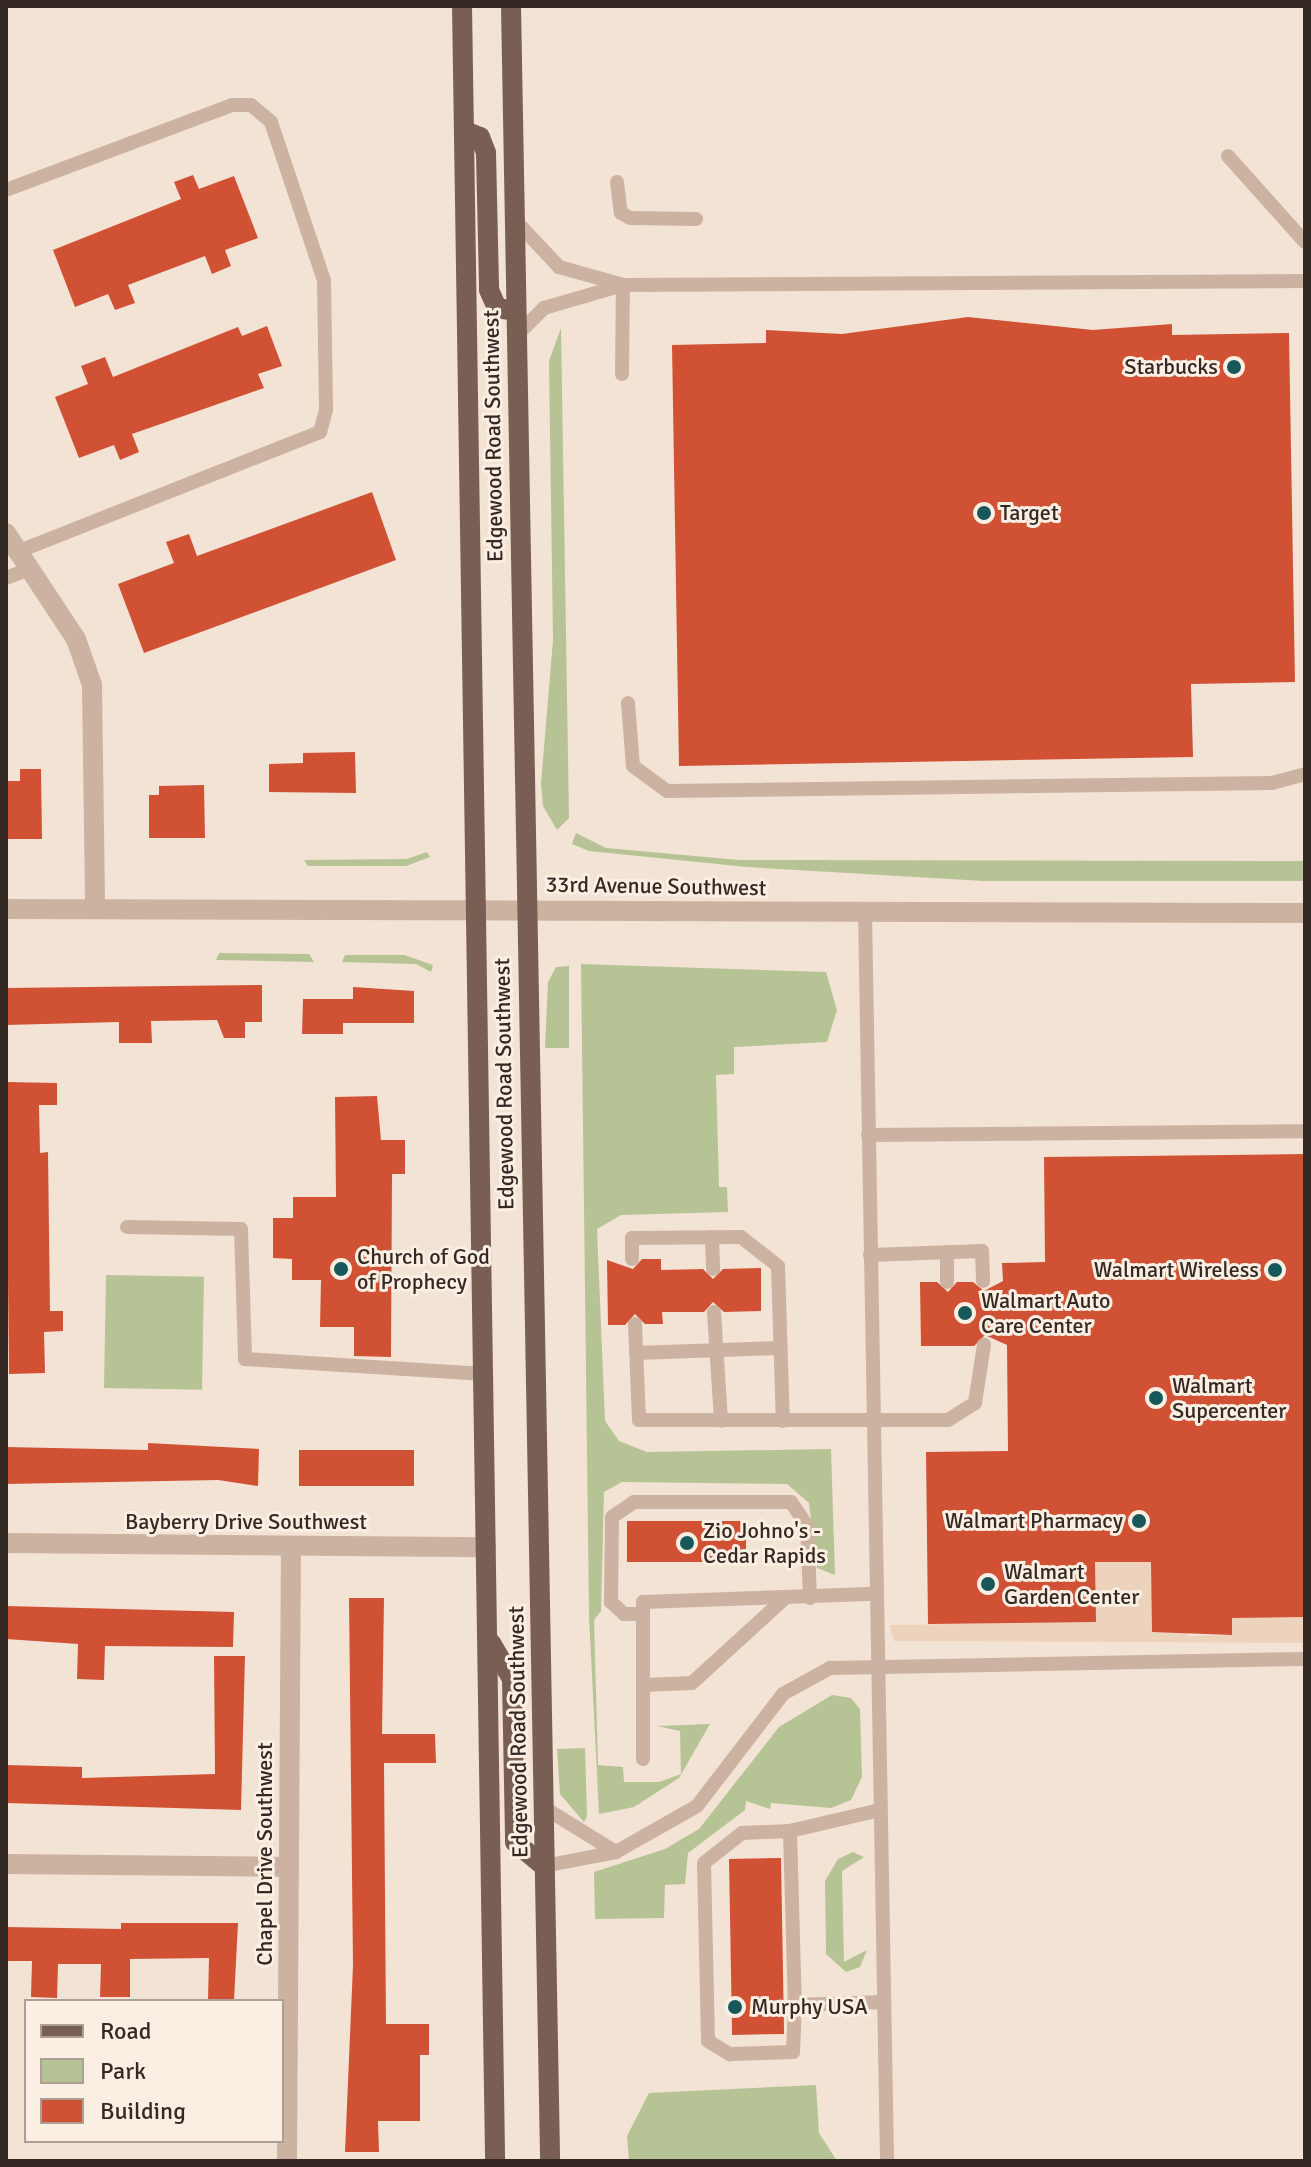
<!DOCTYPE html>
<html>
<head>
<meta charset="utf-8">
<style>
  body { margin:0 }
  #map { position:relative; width:1311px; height:2167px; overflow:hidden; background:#f3e3d5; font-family:Signika,sans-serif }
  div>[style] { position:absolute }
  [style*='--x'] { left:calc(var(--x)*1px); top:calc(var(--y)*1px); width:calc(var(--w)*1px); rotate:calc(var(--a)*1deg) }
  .green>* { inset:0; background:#b6c395; transform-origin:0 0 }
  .plaza>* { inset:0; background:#edd3bb }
  .building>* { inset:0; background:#d15135; transform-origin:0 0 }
  .service>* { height:14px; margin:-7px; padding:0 7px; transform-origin:7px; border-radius:7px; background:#ccb2a1 }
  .minor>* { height:20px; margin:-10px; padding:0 10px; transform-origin:10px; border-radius:10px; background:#ccb2a1 }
  .tertiary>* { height:20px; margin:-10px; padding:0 10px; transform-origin:10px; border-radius:10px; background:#ccb2a1 }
  .primary>* { height:20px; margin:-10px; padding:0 10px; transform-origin:10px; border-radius:10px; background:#795e54 }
  .dots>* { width:22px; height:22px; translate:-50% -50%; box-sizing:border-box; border:4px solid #fbeee2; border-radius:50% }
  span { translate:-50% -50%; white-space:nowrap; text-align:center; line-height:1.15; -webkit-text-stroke:6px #fbeee2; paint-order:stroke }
  .poi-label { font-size:22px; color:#352924 }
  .right { translate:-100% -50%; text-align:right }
  .left { translate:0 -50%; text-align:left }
  .street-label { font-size:22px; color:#352924 }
  .frame { position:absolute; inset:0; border:8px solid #352924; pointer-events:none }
  .legend { position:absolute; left:24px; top:1999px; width:260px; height:144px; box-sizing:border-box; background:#fbeee2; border:2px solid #ac9f96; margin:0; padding:10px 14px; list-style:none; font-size:24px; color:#352924 }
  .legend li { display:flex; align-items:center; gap:16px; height:40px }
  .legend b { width:40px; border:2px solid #ac9f96 }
</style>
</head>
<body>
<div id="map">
  <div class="green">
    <i style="clip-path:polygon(561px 328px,569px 818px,557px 830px,543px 806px,541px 783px,553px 640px,549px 361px)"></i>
    <i style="clip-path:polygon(576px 833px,606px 848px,739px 860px,1305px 861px,1305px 881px,984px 881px,747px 867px,589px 851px,572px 844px)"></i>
    <i style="clip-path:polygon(427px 852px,430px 857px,406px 866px,308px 866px,304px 860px,407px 859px)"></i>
    <i style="clip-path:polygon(219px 953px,309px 954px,314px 962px,216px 960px)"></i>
    <i style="clip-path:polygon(345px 955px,404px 955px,433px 965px,431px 972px,416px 964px,342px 962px)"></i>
    <i style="clip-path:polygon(581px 964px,826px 972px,837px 1010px,827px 1042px,734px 1047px,734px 1074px,716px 1075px,719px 1187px,727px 1187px,728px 1212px,621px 1215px,597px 1229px,605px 1421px,619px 1441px,647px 1452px,831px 1449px,835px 1575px,817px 1568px,809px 1503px,787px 1484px,622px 1482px,604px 1492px,601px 1611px,594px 1620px,598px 1765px,623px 1767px,624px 1782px,659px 1782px,681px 1774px,680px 1731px,657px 1726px,710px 1724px,679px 1778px,634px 1807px,599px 1814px,589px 1616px)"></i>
    <i style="clip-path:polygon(569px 966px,569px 1048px,545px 1048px,548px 982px,556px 967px)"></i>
    <i style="left:106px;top:1275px;width:98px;height:113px;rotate:1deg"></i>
    <i style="clip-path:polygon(832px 1695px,851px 1698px,860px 1709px,862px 1777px,851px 1800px,831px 1808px,771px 1803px,770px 1809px,746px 1801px,745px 1810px,688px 1853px,685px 1884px,665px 1885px,664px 1918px,595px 1919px,594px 1872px,665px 1849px,699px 1829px,779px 1727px)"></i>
    <i style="clip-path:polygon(585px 1748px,587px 1816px,584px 1822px,560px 1794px,557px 1749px)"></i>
    <i style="clip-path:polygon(853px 1852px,864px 1857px,842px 1871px,844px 1962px,867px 1950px,860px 1967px,846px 1972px,826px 1954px,825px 1881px,838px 1859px)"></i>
    <i style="clip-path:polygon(816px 2085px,819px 2133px,837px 2161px,629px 2161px,627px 2136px,649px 2093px)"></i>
  </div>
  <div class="plaza">
    <i style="clip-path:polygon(1095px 1562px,1151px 1562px,1189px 1636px,1232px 1635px,1232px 1618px,1305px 1617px,1305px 1643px,894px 1641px,890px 1625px,1095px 1622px)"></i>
  </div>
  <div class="building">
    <i style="clip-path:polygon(193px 175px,199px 189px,234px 176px,258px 238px,225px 250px,231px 266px,212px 274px,205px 256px,128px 285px,135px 303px,115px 310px,108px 294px,75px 307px,53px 250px,181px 199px,174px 182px)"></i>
    <i style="clip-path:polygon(968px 317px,1093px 330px,1172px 324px,1172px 335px,1289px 333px,1295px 682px,1191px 684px,1193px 757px,679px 766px,672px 345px,766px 343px,766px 330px,842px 334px)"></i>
    <i style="clip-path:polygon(267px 326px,282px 366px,258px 374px,264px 388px,132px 434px,139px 452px,120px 460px,114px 445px,79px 458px,55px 397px,88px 384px,81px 366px,105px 357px,113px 377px,238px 327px,242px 336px)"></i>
    <i style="clip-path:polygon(372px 492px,396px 560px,144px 653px,118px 584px,174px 563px,166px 542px,189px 534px,197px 556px)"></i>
    <i style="clip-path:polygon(355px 752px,356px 793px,269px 792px,269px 764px,303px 763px,303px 753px)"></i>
    <i style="clip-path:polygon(20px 769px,41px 769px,42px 839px,6px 839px,6px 781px,20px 781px)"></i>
    <i style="clip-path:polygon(204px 785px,205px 838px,149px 838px,149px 795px,159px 795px,159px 786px)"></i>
    <i style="clip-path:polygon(262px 985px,262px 1022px,245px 1022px,245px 1038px,224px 1038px,217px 1020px,151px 1021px,152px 1043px,119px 1043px,119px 1022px,6px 1025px,6px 988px)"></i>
    <i style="clip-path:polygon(353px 987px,414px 991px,414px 1023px,343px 1023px,343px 1034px,302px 1034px,303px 999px,353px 999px)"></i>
    <i style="clip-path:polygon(6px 1082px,57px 1083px,57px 1105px,39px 1105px,40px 1153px,48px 1152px,50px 1311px,63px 1311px,63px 1331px,44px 1332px,45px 1373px,9px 1374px)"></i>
    <i style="clip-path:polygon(377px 1096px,381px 1140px,405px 1140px,405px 1174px,392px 1174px,391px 1357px,354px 1356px,354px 1327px,320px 1327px,321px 1280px,292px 1280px,292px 1259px,273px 1258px,273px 1218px,293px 1218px,293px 1197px,336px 1197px,335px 1097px)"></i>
    <i style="clip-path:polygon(1305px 1154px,1305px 1617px,1232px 1618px,1232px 1635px,1152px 1632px,1151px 1562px,1095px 1562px,1096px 1622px,928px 1624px,926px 1452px,1008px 1451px,1007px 1345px,985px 1335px,974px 1346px,921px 1346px,920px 1282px,937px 1282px,948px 1292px,957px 1282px,973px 1282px,984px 1291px,1003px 1281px,1002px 1263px,1045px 1262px,1044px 1157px)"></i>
    <i style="clip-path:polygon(642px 1259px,661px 1259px,661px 1270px,703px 1269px,713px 1279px,723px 1269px,761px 1268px,761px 1311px,724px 1312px,713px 1302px,704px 1312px,662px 1312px,663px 1324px,645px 1324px,635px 1314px,625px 1325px,608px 1325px,607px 1260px,633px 1269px)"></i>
    <i style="clip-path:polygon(148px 1443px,259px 1449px,258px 1486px,218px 1480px,6px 1484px,6px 1447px,148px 1450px)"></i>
    <i style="left:299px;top:1450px;width:115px;height:36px"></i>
    <i style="left:746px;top:1521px;width:41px;height:119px;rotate:90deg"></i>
    <i style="clip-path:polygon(349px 1598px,384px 1598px,382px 1734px,435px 1734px,436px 1763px,384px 1763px,386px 2024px,429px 2024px,429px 2055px,420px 2055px,420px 2121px,378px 2121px,379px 2152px,345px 2152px,353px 1965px)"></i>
    <i style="clip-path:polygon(6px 1606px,234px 1612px,233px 1647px,105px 1646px,104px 1680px,77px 1679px,78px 1644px,6px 1639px)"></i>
    <i style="clip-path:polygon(214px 1656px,245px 1656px,241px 1810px,6px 1803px,6px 1765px,82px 1767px,82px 1778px,215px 1774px)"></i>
    <i style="left:781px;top:1858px;width:176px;height:52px;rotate:89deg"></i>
    <i style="clip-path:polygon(121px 1923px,238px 1923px,234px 2001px,208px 2001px,209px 1958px,130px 1959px,130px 1997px,100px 1997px,101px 1964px,58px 1964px,57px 1998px,31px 1997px,32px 1961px,6px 1961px,6px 1927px,121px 1929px)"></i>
  </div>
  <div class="service">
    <i style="--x:1228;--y:156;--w:115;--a:48.2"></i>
    <i style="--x:617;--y:182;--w:31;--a:83"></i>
    <i style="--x:621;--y:213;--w:10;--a:29"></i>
    <i style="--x:630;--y:218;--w:66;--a:0.9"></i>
    <i style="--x:6;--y:190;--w:241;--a:-20.6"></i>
    <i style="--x:232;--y:105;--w:19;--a:0"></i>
    <i style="--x:251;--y:105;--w:26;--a:40"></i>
    <i style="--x:271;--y:122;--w:167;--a:71.5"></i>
    <i style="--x:324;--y:280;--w:130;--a:89.1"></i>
    <i style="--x:326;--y:410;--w:23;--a:105"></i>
    <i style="--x:320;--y:432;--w:328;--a:158.4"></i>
    <i style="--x:514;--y:219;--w:66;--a:46.8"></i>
    <i style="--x:559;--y:267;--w:66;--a:15.7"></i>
    <i style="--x:623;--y:285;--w:682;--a:-0.34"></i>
    <i style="--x:516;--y:336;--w:40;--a:-45"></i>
    <i style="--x:544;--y:308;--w:82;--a:-16.2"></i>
    <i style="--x:622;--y:374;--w:89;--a:-89.4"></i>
    <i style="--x:6;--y:578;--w:22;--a:-21"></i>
    <i style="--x:628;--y:703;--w:63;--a:85.5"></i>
    <i style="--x:633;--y:766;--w:42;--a:36.3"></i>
    <i style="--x:667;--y:791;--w:605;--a:-0.76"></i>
    <i style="--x:1272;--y:783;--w:34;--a:-15"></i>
    <i style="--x:865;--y:912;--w:1249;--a:88.99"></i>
    <i style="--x:868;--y:1135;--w:437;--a:-0.5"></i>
    <i style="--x:127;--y:1227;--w:114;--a:1"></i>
    <i style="--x:241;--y:1229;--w:130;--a:88.2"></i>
    <i style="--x:245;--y:1359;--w:240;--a:3.6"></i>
    <i style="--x:712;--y:1237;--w:32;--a:88"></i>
    <i style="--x:947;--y:1252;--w:30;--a:90"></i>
    <i style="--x:870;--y:1255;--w:112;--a:-2"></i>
    <i style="--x:982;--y:1251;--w:30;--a:88"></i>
    <i style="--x:632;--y:1259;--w:21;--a:-90"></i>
    <i style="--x:632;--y:1238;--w:109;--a:-0.5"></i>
    <i style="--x:741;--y:1237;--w:47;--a:38.1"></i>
    <i style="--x:778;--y:1266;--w:155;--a:88.2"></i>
    <i style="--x:714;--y:1312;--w:109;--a:86.3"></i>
    <i style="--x:635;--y:1324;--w:96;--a:87.6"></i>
    <i style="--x:639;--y:1420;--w:309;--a:0"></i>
    <i style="--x:948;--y:1420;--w:32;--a:-32"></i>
    <i style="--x:975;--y:1403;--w:59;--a:-81.2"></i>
    <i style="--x:636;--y:1353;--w:144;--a:-2"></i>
    <i style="--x:643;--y:1614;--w:19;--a:180"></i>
    <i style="--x:624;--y:1614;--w:18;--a:-137"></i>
    <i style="--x:611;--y:1602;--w:85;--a:-89.3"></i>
    <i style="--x:612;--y:1517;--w:27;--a:-34"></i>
    <i style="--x:634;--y:1502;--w:157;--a:0"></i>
    <i style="--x:791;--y:1502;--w:29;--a:56"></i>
    <i style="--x:807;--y:1526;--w:72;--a:87.6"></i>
    <i style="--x:643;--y:1685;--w:49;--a:-2.3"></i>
    <i style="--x:692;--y:1683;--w:125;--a:-42.4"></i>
    <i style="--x:643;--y:1759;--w:157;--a:-90"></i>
    <i style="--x:643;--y:1602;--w:233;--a:-2"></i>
    <i style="--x:543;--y:1807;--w:86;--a:31.7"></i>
    <i style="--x:880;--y:1810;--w:92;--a:166.9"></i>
    <i style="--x:790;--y:1831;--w:174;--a:88.4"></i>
    <i style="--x:795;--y:2005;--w:88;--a:-2"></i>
    <i style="--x:790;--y:1831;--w:48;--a:177.6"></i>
    <i style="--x:742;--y:1833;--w:48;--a:141.7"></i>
    <i style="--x:704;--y:1863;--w:178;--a:88.7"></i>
    <i style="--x:708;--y:2041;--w:26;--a:31"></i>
    <i style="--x:730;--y:2054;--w:63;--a:-1.8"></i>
    <i style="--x:793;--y:2052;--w:47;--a:-87.6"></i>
    <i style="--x:544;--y:1866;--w:73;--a:-11"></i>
    <i style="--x:616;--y:1852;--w:93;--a:-29.6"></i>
    <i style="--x:697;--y:1806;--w:141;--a:-52.5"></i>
    <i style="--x:783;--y:1694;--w:54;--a:-29"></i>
    <i style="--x:830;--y:1668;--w:475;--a:-1.1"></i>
  </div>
  <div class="minor">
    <i style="--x:6;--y:533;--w:127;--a:56.6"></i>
    <i style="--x:76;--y:639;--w:49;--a:70.8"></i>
    <i style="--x:92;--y:685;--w:224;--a:89.2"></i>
    <i style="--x:6;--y:1543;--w:480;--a:0.5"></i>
    <i style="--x:6;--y:1864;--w:283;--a:0.6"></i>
    <i style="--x:287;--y:2161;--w:614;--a:-89.63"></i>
  </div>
  <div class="tertiary">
    <i style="--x:6;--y:909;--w:1299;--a:0.18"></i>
  </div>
  <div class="primary">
    <i style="--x:462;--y:6;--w:2155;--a:89.12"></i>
    <i style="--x:511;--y:6;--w:2155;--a:88.96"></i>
    <i style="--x:465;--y:131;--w:16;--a:22"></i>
    <i style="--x:480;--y:137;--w:17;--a:69"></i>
    <i style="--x:486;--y:153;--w:137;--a:88.7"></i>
    <i style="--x:489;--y:290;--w:20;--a:66"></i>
    <i style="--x:497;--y:308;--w:18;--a:9"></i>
    <i style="--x:491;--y:1643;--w:42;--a:59.7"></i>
    <i style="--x:512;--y:1679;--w:163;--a:88.9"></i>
    <i style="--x:515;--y:1842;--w:38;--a:40"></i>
  </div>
  <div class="dots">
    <i style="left:1234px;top:367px;background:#17595a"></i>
    <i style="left:984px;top:513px;background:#17595a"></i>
    <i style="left:341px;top:1269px;background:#17595a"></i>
    <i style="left:1275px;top:1270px;background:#17595a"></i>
    <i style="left:965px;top:1313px;background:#17595a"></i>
    <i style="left:1156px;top:1398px;background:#17595a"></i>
    <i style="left:1139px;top:1521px;background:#17595a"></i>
    <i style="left:687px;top:1543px;background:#17595a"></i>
    <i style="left:988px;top:1584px;background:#17595a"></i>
    <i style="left:735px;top:2007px;background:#17595a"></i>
  </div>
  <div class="poi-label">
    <span class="right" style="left:1218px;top:367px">Starbucks</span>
    <span class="left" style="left:1000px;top:513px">Target</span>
    <span class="left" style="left:357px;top:1269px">Church of God<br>of Prophecy</span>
    <span class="right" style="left:1259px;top:1270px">Walmart Wireless</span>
    <span class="left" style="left:981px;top:1313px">Walmart Auto<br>Care Center</span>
    <span class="left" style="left:1172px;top:1398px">Walmart<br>Supercenter</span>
    <span class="right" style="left:1123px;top:1521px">Walmart Pharmacy</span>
    <span class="left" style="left:703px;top:1543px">Zio Johno's -<br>Cedar Rapids</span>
    <span class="left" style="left:1004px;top:1584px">Walmart<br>Garden Center</span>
    <span class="left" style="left:751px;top:2007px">Murphy USA</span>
  </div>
  <div class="street-label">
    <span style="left:493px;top:436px;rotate:-91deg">Edgewood Road Southwest</span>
    <span style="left:656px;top:886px;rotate:1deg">33rd Avenue Southwest</span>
    <span style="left:504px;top:1084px;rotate:-91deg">Edgewood Road Southwest</span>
    <span style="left:246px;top:1522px">Bayberry Drive Southwest</span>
    <span style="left:518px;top:1732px;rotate:-91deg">Edgewood Road Southwest</span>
    <span style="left:265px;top:1854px;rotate:-90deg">Chapel Drive Southwest</span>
  </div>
  <div class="frame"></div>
  <ul class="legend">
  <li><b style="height:10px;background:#795e54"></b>Road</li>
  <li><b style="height:22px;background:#b6c395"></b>Park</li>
  <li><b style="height:22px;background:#d15135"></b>Building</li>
  </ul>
</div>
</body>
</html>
